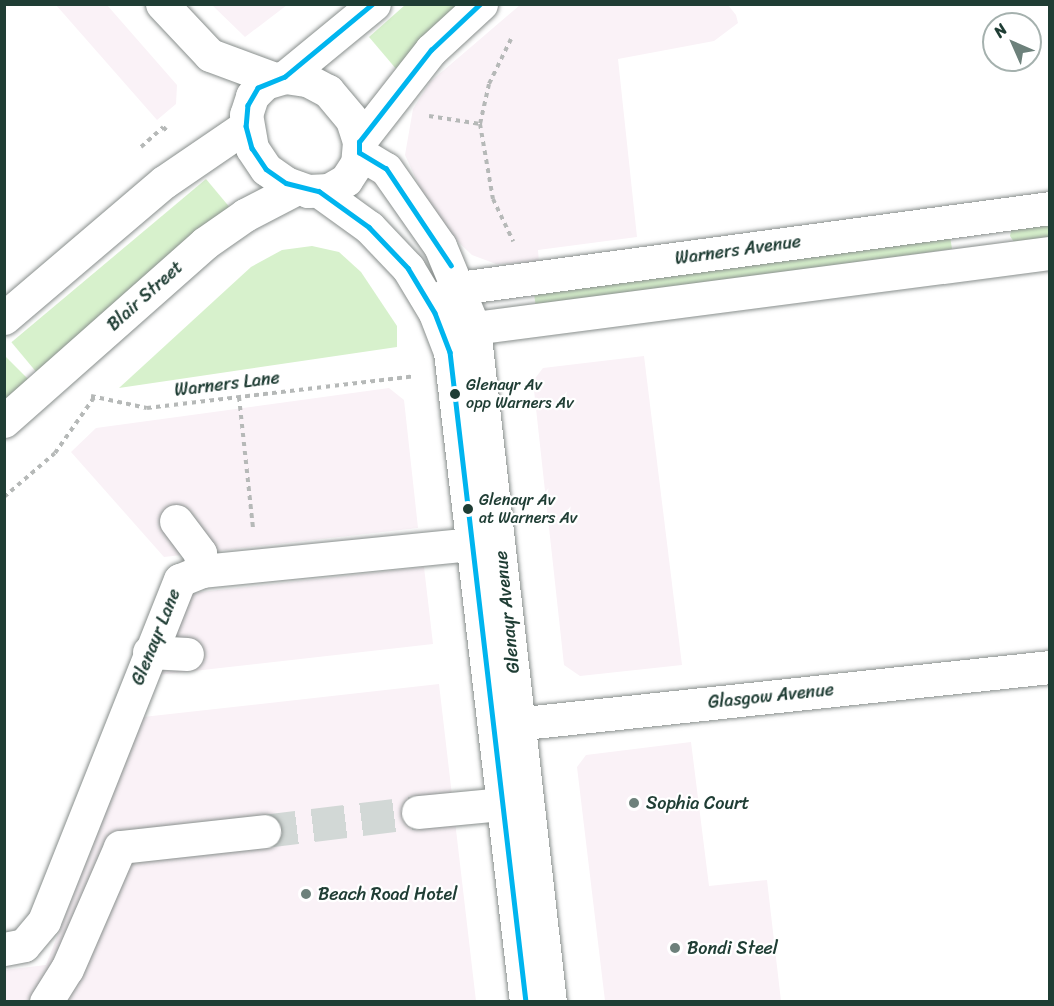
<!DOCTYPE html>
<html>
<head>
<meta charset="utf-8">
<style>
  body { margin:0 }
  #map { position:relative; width:1054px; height:1006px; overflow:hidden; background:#fff; font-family:Sriracha,sans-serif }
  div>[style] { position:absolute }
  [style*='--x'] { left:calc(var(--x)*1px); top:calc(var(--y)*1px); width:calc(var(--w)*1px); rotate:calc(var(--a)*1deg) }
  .built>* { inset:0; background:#faf2f7 }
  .green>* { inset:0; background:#d7f1cc; transform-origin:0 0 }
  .minor-tunnel>* { height:33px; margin-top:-16.5px; transform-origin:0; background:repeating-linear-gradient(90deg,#d2d8d6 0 33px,transparent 0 49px) }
  .path>* { height:4px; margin-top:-2px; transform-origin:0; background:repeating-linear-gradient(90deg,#b6b9b8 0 4.5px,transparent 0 9px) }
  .roads { filter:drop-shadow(0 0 2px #898f8d) drop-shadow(0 0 2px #898f8d) }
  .minor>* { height:33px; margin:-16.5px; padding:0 16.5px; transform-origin:16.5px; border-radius:16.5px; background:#fff }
  .bus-1>* { height:4.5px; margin:-2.25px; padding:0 2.25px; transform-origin:2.25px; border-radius:2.25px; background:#00b5ef }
  .dots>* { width:16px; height:16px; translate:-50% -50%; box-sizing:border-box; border:3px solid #fff; border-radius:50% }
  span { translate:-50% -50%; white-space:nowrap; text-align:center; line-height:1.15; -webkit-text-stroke:4.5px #fff; paint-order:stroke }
  .bus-label { font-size:16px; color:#1f3d34 }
  .left { translate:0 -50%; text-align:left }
  .street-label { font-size:18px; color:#1f3d34 }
  .poi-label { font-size:18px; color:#1f3d34 }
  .frame { position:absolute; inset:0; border:6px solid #1f3d34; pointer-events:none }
  .north { position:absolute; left:982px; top:12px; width:60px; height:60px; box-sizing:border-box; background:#fff; border:2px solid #a5b1ae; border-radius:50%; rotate:315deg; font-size:16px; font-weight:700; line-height:24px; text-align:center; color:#1f3d34 }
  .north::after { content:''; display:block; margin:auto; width:21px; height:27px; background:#6d817b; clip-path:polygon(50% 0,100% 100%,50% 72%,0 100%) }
</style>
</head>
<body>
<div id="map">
  <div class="built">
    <i style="clip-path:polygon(56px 5px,107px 5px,177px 85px,176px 104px,157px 120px)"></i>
    <i style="clip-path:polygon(212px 5px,287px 5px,245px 37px)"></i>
    <i style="clip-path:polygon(520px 5px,728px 5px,736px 15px,738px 23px,714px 41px,618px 59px,637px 237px,538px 250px,539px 262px,496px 264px,472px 255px,453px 237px,422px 192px,405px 155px,413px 109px,430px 82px)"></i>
    <i style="clip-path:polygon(644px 356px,682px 665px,580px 676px,564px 665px,533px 381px,543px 368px)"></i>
    <i style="clip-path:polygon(389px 388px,404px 400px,418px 528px,164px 557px,71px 452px,96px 428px)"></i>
    <i style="clip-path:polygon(424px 567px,433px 644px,158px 675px,191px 593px)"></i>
    <i style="clip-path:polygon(439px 684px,476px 1001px,5px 1001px,4px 970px,46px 965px,143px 717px)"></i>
    <i style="clip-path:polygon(691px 742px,709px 886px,767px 880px,781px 1001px,605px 1001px,577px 767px,586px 755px)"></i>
  </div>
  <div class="green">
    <i style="clip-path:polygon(405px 5px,462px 5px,397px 70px,369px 37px)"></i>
    <i style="left:206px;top:179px;width:39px;height:254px;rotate:50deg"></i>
    <i style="clip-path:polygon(1049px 219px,1049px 240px,1014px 242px,1010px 236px,1012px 226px)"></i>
    <i style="clip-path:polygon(950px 236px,952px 249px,536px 307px,533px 288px)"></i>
    <i style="clip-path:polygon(312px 246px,339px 252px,361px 272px,397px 326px,397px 347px,119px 388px,251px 267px,282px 250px)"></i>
    <i style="clip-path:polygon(5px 356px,32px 383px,4px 407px)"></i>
  </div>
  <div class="minor-tunnel">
    <i style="--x:264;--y:831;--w:155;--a:-7"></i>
  </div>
  <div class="path">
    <i style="--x:511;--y:39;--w:50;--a:116.1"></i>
    <i style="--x:489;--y:84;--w:41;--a:102.7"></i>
    <i style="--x:480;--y:124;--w:76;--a:80.2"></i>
    <i style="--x:493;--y:199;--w:47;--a:64.5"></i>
    <i style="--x:429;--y:116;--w:52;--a:8.9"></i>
    <i style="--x:141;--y:147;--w:30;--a:-42"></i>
    <i style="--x:163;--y:127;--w:7;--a:45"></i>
    <i style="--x:91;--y:396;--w:57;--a:12.1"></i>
    <i style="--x:147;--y:408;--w:269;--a:-6.8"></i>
    <i style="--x:239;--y:397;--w:131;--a:83.9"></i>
    <i style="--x:4;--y:497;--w:67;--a:-40.8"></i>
    <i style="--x:55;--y:453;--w:70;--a:-54.9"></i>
  </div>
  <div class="roads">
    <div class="minor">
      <i style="--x:162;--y:4;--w:70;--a:46.7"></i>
      <i style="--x:210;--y:55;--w:69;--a:20.3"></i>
      <i style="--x:285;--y:77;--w:22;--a:8"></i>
      <i style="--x:307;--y:80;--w:24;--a:28"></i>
      <i style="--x:328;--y:91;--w:38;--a:50"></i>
      <i style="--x:352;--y:120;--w:23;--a:72"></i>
      <i style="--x:359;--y:142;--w:21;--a:95"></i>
      <i style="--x:357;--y:163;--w:20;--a:123"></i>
      <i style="--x:346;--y:180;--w:20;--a:150"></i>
      <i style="--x:329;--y:190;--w:21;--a:177"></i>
      <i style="--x:308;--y:191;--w:23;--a:-160"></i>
      <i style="--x:286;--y:183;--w:24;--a:-145"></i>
      <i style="--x:266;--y:169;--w:25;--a:-124"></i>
      <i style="--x:252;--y:148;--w:34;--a:-100"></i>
      <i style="--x:246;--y:115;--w:20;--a:-72"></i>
      <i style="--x:252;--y:96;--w:18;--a:-45"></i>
      <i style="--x:265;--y:83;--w:21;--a:-17"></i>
      <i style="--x:285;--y:77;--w:115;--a:-39.4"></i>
      <i style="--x:359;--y:142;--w:117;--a:-52"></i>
      <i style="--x:431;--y:50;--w:68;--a:-42.6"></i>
      <i style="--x:359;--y:153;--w:31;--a:31"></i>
      <i style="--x:386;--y:169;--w:94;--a:55"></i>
      <i style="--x:440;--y:246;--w:89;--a:67.5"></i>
      <i style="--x:474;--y:328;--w:678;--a:83.57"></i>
      <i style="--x:319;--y:191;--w:62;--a:35.8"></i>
      <i style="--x:369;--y:227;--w:57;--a:46.4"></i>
      <i style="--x:408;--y:268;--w:52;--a:59"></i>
      <i style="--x:435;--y:313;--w:42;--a:69"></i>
      <i style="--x:450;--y:352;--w:654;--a:83.33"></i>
      <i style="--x:442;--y:297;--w:19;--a:-28"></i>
      <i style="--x:459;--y:288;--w:596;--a:-7.71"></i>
      <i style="--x:4;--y:318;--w:210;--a:-40.4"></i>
      <i style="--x:164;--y:182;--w:99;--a:-34.3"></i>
      <i style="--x:455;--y:336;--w:21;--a:-23"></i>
      <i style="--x:474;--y:328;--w:581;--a:-7.42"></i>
      <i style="--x:4;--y:421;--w:268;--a:-41.5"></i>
      <i style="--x:205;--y:243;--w:49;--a:-35"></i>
      <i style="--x:245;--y:215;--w:59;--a:-27.4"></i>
      <i style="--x:176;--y:521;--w:40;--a:53"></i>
      <i style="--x:200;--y:553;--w:18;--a:84"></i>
      <i style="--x:149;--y:652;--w:38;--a:3"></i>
      <i style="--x:496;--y:726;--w:557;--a:-6.08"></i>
      <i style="--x:418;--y:812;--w:85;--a:-5.4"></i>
      <i style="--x:4;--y:949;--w:20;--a:-11"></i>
      <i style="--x:24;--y:945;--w:31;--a:-50"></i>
      <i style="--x:44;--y:921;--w:367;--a:-68.3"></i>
      <i style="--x:180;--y:580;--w:24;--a:-22"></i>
      <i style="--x:202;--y:571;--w:271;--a:-5.7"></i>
      <i style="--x:46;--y:1002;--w:39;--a:-58"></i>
      <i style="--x:67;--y:969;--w:133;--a:-66.5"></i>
      <i style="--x:120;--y:847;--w:145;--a:-6.3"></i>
    </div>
  </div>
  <div class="bus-1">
    <i style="--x:373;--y:4;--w:114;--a:140.3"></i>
    <i style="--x:285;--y:77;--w:29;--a:158"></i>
    <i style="--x:258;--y:88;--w:20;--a:120"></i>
    <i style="--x:248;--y:105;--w:21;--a:95"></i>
    <i style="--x:246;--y:126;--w:23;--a:75"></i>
    <i style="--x:252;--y:148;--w:25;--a:56"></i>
    <i style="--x:266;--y:169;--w:24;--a:35"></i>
    <i style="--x:286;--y:183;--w:34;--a:14"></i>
    <i style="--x:319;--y:191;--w:62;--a:35.8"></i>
    <i style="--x:369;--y:227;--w:57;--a:46.4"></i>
    <i style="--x:408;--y:268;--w:52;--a:59"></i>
    <i style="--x:435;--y:313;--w:42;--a:69"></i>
    <i style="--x:450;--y:352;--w:654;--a:83.33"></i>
    <i style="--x:451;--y:266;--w:117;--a:-123.8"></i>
    <i style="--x:386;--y:169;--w:31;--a:-149"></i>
    <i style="--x:359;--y:153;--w:11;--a:-90"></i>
    <i style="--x:359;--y:142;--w:117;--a:-52"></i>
    <i style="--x:431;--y:50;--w:67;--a:-43.2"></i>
  </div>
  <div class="dots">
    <i style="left:455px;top:394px;background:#1f3d34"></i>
    <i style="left:468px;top:509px;background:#1f3d34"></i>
    <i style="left:634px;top:803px;background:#6d817b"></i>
    <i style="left:306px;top:894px;background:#6d817b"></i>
    <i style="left:675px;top:948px;background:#6d817b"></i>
  </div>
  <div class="bus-label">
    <span class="left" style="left:466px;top:394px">Glenayr Av<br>opp Warners Av</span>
    <span class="left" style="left:479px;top:509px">Glenayr Av<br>at Warners Av</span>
  </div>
  <div class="street-label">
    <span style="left:738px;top:250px;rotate:-8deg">Warners Avenue</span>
    <span style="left:145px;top:296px;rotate:-42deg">Blair Street</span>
    <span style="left:227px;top:384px;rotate:-7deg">Warners Lane</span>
    <span style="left:507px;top:612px;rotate:-96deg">Glenayr Avenue</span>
    <span style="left:156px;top:637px;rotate:-68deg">Glenayr Lane</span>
    <span style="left:771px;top:696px;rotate:-6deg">Glasgow Avenue</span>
  </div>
  <div class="poi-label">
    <span class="left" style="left:646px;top:803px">Sophia Court</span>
    <span class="left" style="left:318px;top:894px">Beach Road Hotel</span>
    <span class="left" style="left:687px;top:948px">Bondi Steel</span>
  </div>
  <div class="frame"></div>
  <div class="north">N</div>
</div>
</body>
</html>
